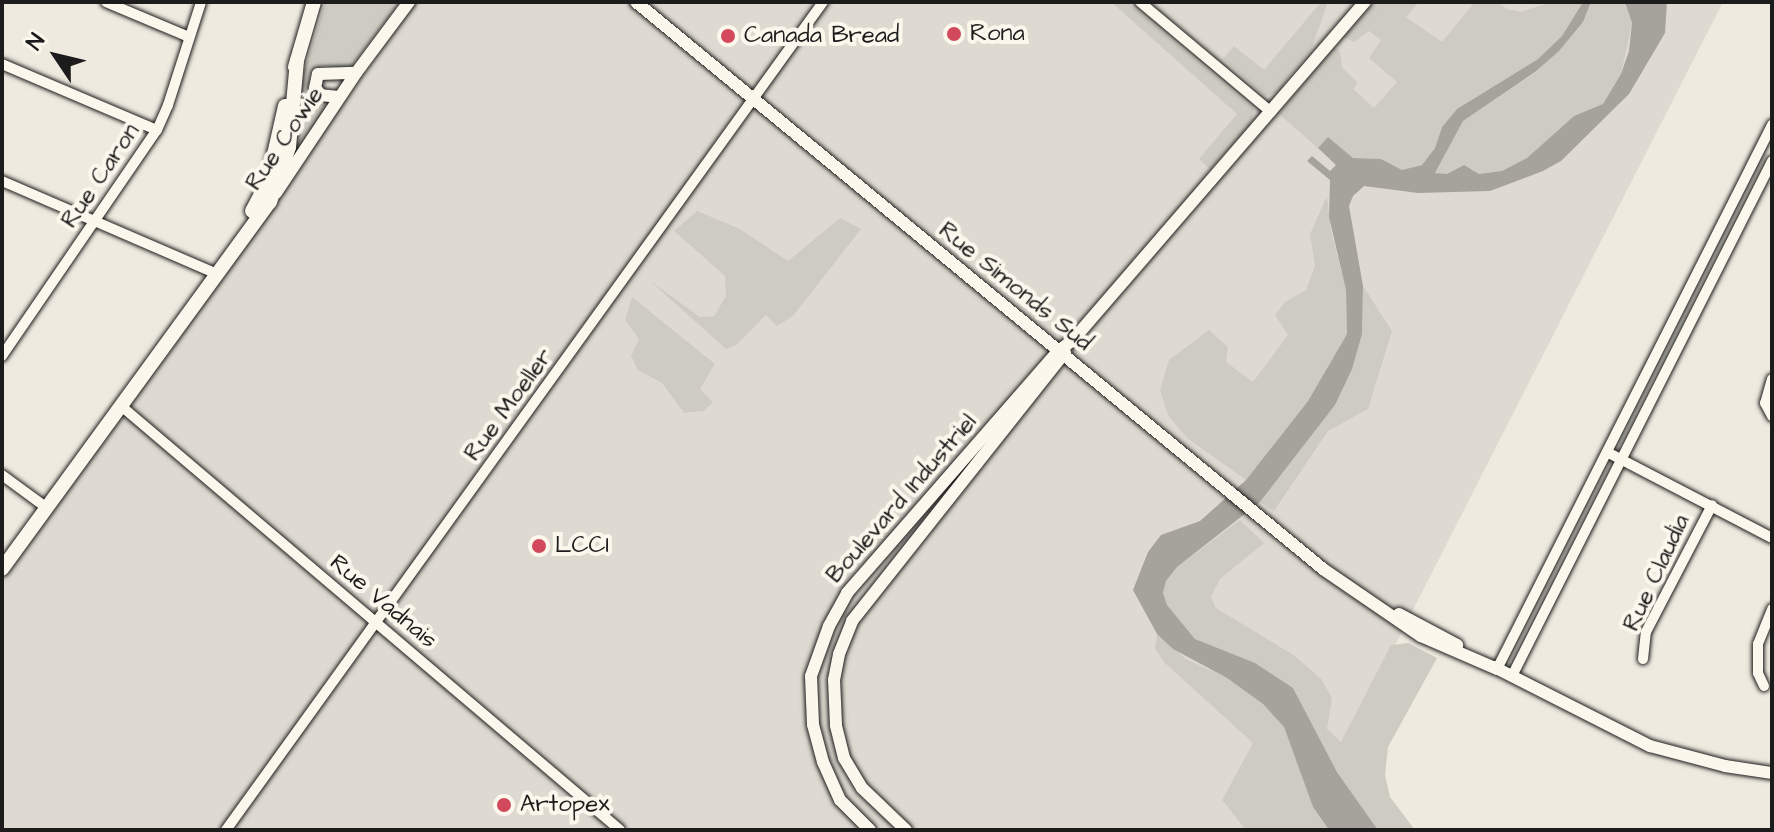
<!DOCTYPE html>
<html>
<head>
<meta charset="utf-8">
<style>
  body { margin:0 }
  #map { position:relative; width:1774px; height:832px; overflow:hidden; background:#eeeadf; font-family:"Architects Daughter",sans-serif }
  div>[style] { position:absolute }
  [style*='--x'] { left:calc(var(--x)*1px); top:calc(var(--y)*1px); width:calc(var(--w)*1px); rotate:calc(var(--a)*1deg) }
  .built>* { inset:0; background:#dedad1 }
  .green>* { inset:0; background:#ceccc2 }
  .water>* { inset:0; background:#a6a39d }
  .roads { filter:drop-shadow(0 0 2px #1c1c1c) drop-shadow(0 0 2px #1c1c1c) }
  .minor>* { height:10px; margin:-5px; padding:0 5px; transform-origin:5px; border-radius:5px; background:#fbf7ec }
  .tertiary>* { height:12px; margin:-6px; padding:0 6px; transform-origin:6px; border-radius:6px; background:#fbf7ec }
  .secondary>* { height:14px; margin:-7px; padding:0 7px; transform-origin:7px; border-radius:7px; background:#fbf7ec }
  .dots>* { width:22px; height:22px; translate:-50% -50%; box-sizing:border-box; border:4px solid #fbf7ec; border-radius:50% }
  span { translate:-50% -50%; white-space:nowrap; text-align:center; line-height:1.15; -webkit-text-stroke:8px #fbf7ec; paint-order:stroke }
  .poi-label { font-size:24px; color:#1c1c1c }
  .left { translate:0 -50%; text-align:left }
  .street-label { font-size:24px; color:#1c1c1c }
  .frame { position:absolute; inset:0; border:4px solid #1c1c1c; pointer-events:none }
  .north { position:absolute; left:16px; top:16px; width:80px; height:80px; -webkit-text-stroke:6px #fbf7ec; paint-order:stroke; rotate:305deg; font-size:22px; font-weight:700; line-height:32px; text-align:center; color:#1c1c1c }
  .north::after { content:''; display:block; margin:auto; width:28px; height:36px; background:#1c1c1c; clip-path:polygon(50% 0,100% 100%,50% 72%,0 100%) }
</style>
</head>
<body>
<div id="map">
  <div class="built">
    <i style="clip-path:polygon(416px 2px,1723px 2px,1313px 806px,1329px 830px,2px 830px,2px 583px)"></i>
  </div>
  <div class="green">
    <i style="clip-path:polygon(325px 2px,400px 2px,350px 68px,323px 66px,310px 74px,308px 94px,328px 108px,297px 151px,298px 105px,304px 71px)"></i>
    <i style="clip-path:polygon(1111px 2px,1127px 2px,1254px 109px,1251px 123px,1210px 169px,1199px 159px,1237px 114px)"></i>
    <i style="clip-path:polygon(1321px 2px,1328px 2px,1311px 50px,1277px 92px,1266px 96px,1261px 93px,1223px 59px,1234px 46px,1264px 70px)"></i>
    <i style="clip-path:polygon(1375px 2px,1419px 2px,1406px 17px,1442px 42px,1475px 2px,1498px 2px,1507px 9px,1521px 12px,1551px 2px,1583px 2px,1562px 36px,1538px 59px,1457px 109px,1442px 127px,1435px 148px,1422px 165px,1402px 170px,1381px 159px,1353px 158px,1328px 137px,1318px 148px,1279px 114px,1335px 47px,1340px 52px,1342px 67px,1358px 83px,1353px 89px,1374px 108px,1397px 82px,1369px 58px,1381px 40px,1369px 31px,1354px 42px,1344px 37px)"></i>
    <i style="clip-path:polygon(1591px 2px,1625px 2px,1632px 23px,1621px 74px,1603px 105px,1574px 116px,1527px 158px,1502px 171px,1479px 174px,1464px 165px,1447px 174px,1435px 173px,1463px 121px,1535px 73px,1583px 22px)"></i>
    <i style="clip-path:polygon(1327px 196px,1331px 231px,1346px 290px,1347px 334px,1308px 401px,1246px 480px,1187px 438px,1168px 415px,1160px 390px,1169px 360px,1209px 330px,1228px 347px,1226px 362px,1253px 382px,1288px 335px,1275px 315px,1285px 302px,1306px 290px,1315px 266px,1310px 234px)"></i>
    <i style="clip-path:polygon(697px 211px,740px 229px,788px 261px,840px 218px,861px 229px,793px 316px,777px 326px,766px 315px,736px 345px,726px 349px,649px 280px,700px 317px,714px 316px,726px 296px,725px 276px,674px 231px)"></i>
    <i style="clip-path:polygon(1363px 286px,1392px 331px,1368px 409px,1328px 431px,1274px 511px,1260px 502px,1335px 405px,1362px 334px)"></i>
    <i style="clip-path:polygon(632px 297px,715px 364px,700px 389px,713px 402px,704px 411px,684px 413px,662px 383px,638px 370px,631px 356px,639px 339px,625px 320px)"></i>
    <i style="clip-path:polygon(1240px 520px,1264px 543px,1220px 579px,1211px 597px,1216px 608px,1295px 656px,1321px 679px,1332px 698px,1327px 729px,1341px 742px,1391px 645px,1408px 643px,1437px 658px,1388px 747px,1385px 775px,1390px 797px,1415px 830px,1378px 830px,1337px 772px,1293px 688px,1195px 639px,1167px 605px,1163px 593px,1166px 581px,1177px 567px)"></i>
    <i style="clip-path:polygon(1157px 634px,1186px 659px,1227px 678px,1263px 704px,1284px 727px,1313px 807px,1329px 830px,1246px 830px,1222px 800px,1253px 743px,1165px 663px,1155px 649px)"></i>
  </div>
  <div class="water">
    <i style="clip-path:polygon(1583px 2px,1591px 2px,1583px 22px,1559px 51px,1535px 72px,1463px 121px,1435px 173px,1447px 174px,1464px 165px,1479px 174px,1502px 171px,1527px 158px,1574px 116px,1603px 104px,1621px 74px,1629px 51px,1632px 23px,1625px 2px,1667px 2px,1665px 33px,1629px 94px,1561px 161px,1543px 171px,1490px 191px,1418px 193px,1364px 186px,1353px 196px,1349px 206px,1363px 286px,1362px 334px,1352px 369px,1335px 405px,1260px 502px,1177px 567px,1166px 581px,1163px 593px,1167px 605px,1195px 639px,1255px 663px,1293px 688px,1337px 772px,1378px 830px,1329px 830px,1313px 807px,1284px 727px,1263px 704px,1227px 678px,1173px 649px,1157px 634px,1133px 590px,1148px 552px,1161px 535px,1200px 521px,1246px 480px,1308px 401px,1347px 334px,1346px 290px,1329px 217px,1330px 180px,1307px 161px,1312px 156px,1330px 171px,1336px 165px,1318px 148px,1328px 137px,1353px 158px,1381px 159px,1402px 170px,1422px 165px,1435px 148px,1442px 127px,1457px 109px,1538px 59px,1562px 36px)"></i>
  </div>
  <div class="roads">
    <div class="minor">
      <i style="--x:106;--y:2;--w:90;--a:22.9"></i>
      <i style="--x:1140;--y:2;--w:171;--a:40"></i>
      <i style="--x:2;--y:64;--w:168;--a:23.1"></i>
      <i style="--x:2;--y:181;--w:229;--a:23.4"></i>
      <i style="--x:2;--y:356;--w:274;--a:-55.6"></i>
      <i style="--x:157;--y:130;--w:27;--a:-66"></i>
      <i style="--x:168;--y:105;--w:108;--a:-72.2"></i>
      <i style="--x:1772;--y:379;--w:25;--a:106"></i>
      <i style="--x:1765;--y:403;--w:15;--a:62"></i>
      <i style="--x:120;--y:405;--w:656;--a:40.36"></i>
      <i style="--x:1607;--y:452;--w:186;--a:27.5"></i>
      <i style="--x:2;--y:475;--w:56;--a:36.3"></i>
      <i style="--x:1643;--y:659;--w:27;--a:-84"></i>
      <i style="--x:1646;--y:632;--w:143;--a:-62.5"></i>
      <i style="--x:1497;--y:669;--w:610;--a:-63.18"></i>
      <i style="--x:1512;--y:676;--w:577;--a:-63.21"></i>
      <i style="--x:1764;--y:686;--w:14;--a:-115"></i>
      <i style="--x:1758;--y:673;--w:29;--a:-90"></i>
      <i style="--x:1758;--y:644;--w:38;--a:-68"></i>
      <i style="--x:226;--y:830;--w:1021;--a:-54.21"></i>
    </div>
    <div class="tertiary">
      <i style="--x:636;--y:2;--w:891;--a:39.53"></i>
      <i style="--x:1323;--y:569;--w:119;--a:34.4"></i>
      <i style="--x:1421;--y:636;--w:83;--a:23.5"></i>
      <i style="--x:339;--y:97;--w:18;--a:-174"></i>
      <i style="--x:321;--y:95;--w:9;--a:-131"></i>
      <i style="--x:315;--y:88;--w:14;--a:-78"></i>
      <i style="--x:318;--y:74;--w:38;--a:-2"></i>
      <i style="--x:276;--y:193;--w:144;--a:-56.3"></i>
      <i style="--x:356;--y:73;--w:89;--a:-53.3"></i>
      <i style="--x:1399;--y:614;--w:66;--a:28.1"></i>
      <i style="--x:1494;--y:667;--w:175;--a:26.9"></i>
      <i style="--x:1650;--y:746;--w:78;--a:14.9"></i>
      <i style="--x:1725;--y:766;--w:48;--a:8.5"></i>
      <i style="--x:870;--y:830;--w:42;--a:-135"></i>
      <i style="--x:840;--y:800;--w:42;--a:-114.1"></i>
      <i style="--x:823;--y:762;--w:39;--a:-105"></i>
      <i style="--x:813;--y:724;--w:48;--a:-92.4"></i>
      <i style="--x:811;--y:676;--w:53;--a:-70.2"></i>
      <i style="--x:829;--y:626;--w:38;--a:-61"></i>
      <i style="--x:847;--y:593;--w:320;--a:-48.9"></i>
      <i style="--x:1057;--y:352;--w:20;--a:-37"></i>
      <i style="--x:1073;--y:340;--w:447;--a:-49.2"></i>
      <i style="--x:906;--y:830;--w:61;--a:-136.3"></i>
      <i style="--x:862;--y:788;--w:35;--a:-121"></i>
      <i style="--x:844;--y:758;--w:34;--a:-104"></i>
      <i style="--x:836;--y:725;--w:45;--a:-92.5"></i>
      <i style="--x:834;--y:680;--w:26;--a:-79"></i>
      <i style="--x:839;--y:654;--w:35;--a:-68"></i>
      <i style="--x:852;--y:621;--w:343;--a:-51.6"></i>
    </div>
    <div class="secondary">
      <i style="--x:295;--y:67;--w:68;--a:-73.7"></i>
      <i style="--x:252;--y:211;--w:34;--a:-62"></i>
      <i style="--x:268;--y:181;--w:77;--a:-77.2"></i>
      <i style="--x:2;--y:569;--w:454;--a:-53.9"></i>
      <i style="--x:270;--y:202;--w:58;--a:-70.9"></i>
      <i style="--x:289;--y:147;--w:87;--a:-84.7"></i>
    </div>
  </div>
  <div class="dots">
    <i style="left:954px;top:34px;background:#d1495b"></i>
    <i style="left:728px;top:36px;background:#d1495b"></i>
    <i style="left:539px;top:546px;background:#d1495b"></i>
    <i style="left:504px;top:805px;background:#d1495b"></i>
  </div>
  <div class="poi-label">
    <span class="left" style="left:970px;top:34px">Rona</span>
    <span class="left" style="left:744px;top:36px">Canada Bread</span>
    <span class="left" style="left:555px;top:546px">LCCI</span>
    <span class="left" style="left:520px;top:805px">Artopex</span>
  </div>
  <div class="street-label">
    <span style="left:285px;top:139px;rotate:-56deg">Rue Cowie</span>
    <span style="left:101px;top:176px;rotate:-56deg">Rue Caron</span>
    <span style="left:1015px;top:287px;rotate:39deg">Rue Simonds Sud</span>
    <span style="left:509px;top:405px;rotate:-54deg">Rue Moeller</span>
    <span style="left:902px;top:499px;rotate:-49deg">Boulevard Industriel</span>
    <span style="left:1657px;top:573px;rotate:-65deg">Rue Claudia</span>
    <span style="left:383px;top:602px;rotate:40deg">Rue Vadnais</span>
  </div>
  <div class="frame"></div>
  <div class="north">N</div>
</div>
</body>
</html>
